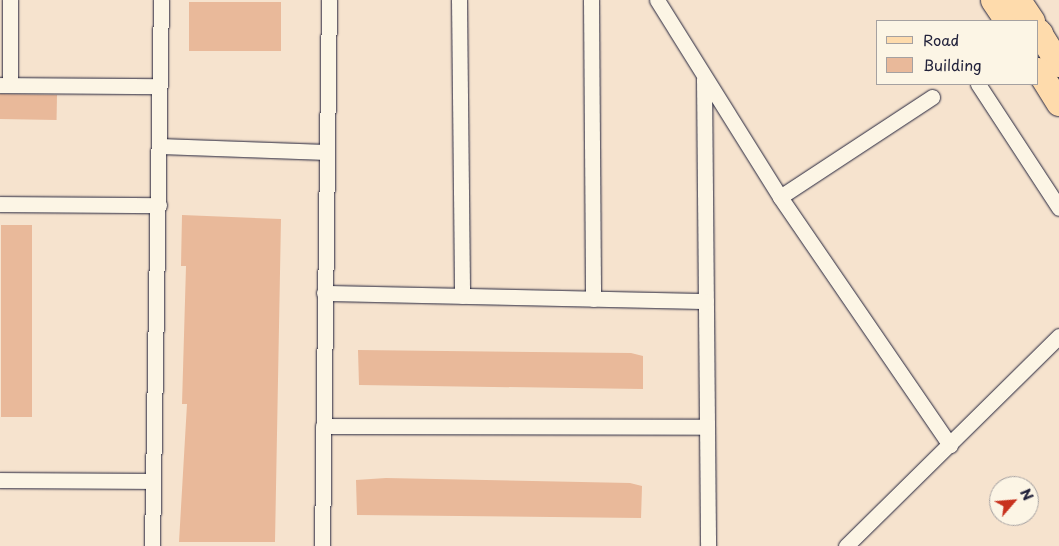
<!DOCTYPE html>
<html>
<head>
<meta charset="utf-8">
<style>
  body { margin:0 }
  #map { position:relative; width:1059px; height:546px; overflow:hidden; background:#f6e3ce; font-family:"Playpen Sans",sans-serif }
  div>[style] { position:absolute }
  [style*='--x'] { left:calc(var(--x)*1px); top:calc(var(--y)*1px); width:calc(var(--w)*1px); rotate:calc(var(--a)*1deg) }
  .building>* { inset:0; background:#e9b99a; transform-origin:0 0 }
  .roads { filter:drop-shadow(0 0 1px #22223b) drop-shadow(0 0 1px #22223b) }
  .minor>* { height:15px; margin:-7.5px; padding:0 7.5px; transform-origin:7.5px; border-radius:7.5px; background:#fcf5e5 }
  .primary>* { height:25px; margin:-12.5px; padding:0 12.5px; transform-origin:12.5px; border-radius:12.5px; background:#fedbac }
  .trunk>* { height:26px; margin:-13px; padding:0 13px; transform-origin:13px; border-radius:13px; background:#fedbac }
  span { translate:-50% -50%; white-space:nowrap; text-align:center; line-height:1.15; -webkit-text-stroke:4.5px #fcf5e5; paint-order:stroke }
  .legend { position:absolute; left:876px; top:20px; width:162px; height:65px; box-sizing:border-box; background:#fcf5e5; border:1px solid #a5a1a1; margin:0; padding:6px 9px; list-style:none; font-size:15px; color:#22223b }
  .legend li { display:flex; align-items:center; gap:10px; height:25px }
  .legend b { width:25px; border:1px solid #a5a1a1 }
  .north { position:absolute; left:989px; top:476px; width:50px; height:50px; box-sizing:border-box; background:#fcf5e5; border:1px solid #a5a1a1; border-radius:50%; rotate:63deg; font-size:14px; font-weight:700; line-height:20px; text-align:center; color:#22223b }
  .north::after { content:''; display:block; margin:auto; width:18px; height:22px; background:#c8321e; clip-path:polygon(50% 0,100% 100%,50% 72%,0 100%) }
</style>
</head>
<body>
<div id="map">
  <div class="building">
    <i style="left:281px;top:2px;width:49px;height:92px;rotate:90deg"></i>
    <i style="left:0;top:94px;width:57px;height:25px;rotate:1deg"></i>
    <i style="clip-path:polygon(182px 215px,281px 219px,275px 542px,179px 542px,187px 404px,182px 404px,186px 266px,181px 266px)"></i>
    <i style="left:1px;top:225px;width:31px;height:192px"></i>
    <i style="clip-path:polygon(358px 350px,631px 353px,643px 356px,643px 389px,359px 385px)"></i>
    <i style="clip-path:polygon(386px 478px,630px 483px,642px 486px,641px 518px,357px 515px,356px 480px)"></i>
  </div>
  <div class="roads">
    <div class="minor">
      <i style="--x:10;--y:0;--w:85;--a:90"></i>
      <i style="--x:459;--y:0;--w:296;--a:89.4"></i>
      <i style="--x:591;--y:0;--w:299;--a:89.6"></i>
      <i style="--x:657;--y:0;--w:232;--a:58"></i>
      <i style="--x:780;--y:197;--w:301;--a:55.6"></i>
      <i style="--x:704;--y:79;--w:467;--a:89.5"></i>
      <i style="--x:978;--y:84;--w:148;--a:56.8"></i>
      <i style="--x:0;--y:85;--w:159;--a:0.4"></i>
      <i style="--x:160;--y:146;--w:166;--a:2.1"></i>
      <i style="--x:780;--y:197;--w:182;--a:-33.3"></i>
      <i style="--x:0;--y:204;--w:159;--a:0.4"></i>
      <i style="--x:324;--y:293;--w:382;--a:1.2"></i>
      <i style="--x:323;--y:426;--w:384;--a:0.1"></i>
      <i style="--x:0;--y:480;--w:153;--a:0.4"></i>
      <i style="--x:152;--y:546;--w:546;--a:-89.06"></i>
      <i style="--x:322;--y:546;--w:546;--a:-89.27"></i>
      <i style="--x:846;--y:546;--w:299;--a:-44.6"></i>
    </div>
    <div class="primary">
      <i style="--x:993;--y:0;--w:25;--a:56"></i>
      <i style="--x:1018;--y:0;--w:25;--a:56"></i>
      <i style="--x:1038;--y:31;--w:39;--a:58"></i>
      <i style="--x:1038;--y:70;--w:39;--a:58"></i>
    </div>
    <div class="trunk">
      <i style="--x:1038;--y:36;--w:3;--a:-45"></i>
    </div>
  </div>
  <ul class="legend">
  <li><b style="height:6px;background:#fedbac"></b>Road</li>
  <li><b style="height:14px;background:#e9b99a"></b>Building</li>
  </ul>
  <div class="north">N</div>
</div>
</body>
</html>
